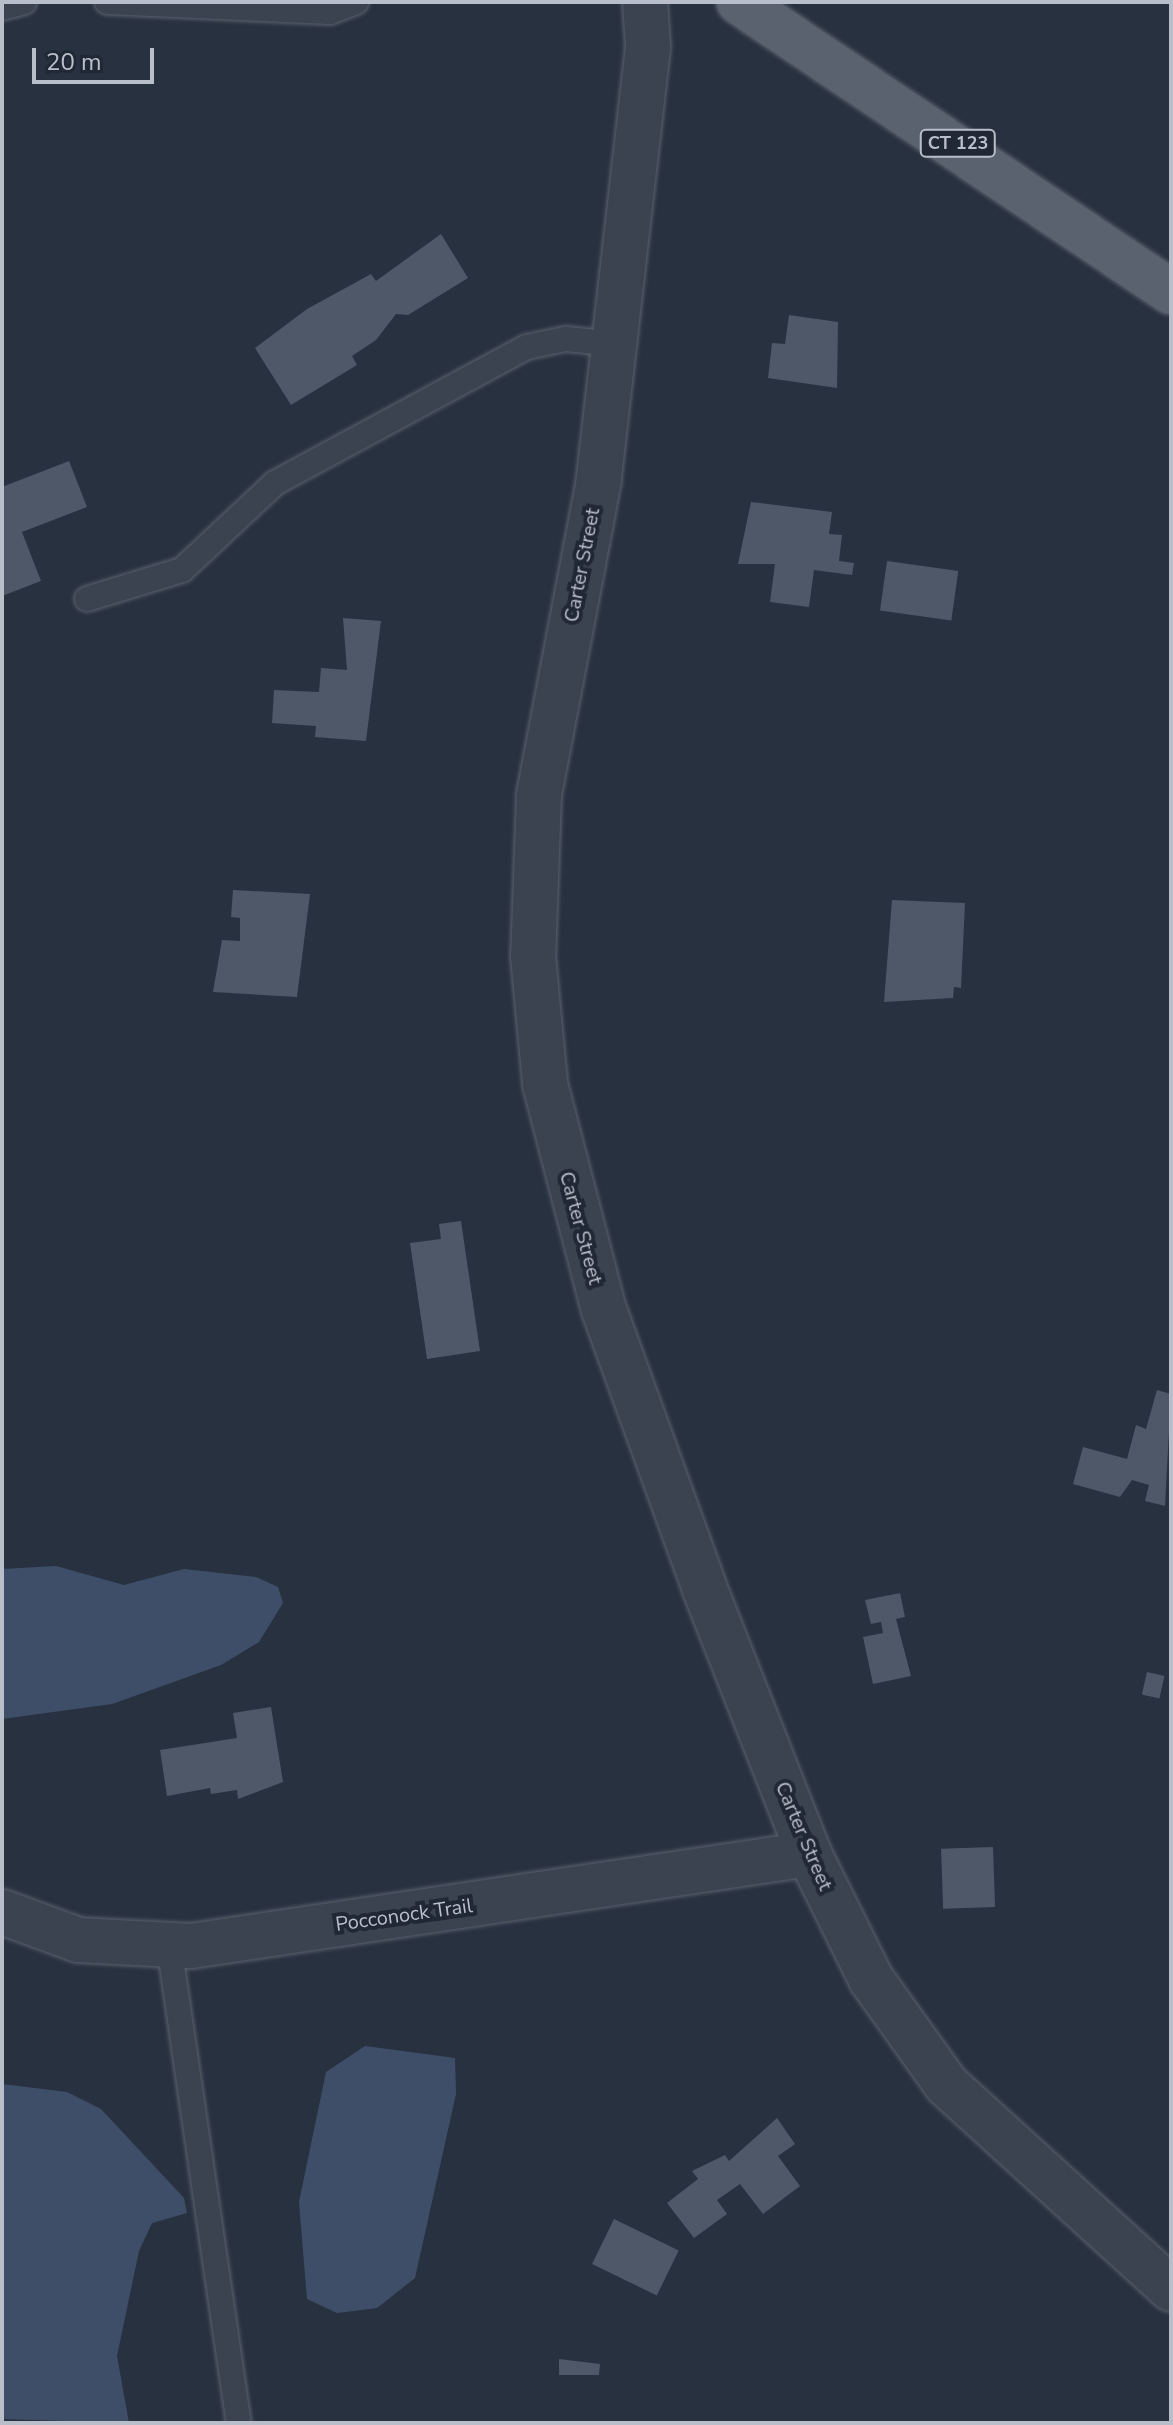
<!DOCTYPE html>
<html>
<head>
<meta charset="utf-8">
<style>
  body { margin:0 }
  #map { position:relative; width:1173px; height:2425px; overflow:hidden; background:#283140; font-family:"Nunito Sans",sans-serif }
  div>[style] { position:absolute }
  [style*='--x'] { left:calc(var(--x)*1px); top:calc(var(--y)*1px); width:calc(var(--w)*1px); rotate:calc(var(--a)*1deg) }
  .water>* { inset:0; background:#3f4e68 }
  .building>* { inset:0; background:#4e5869; transform-origin:0 0 }
  .roads { filter:drop-shadow(0 0 2px #5a616d) drop-shadow(0 0 2px #5a616d) }
  .service>* { height:24px; margin:-12px; padding:0 12px; transform-origin:12px; border-radius:12px; background:#3c4350 }
  .minor>* { height:44px; margin:-22px; padding:0 22px; transform-origin:22px; border-radius:22px; background:#3c4350 }
  .primary>* { height:44px; margin:-22px; padding:0 22px; transform-origin:22px; border-radius:22px; background:#5a6270 }
  span { translate:-50% -50%; white-space:nowrap; text-align:center; line-height:1.15; -webkit-text-stroke:8px #212835; paint-order:stroke }
  .shield-label span { padding:2px 6px; background:#212835; border:2px solid; border-radius:6px; -webkit-text-stroke-width:0 }
  .shield-label { font-size:18px; color:#b9bfca; font-weight:700 }
  .street-label { font-size:20px; color:#b9bfca }
  .frame { position:absolute; inset:0; border:4px solid #b9bfca; pointer-events:none }
  .scale { position:absolute; left:32px; top:48px; width:122px; height:36px; box-sizing:border-box; border:4px solid #b9bfca; border-top:0; padding-left:10px; font-size:24px; line-height:28px; white-space:nowrap; color:#b9bfca; -webkit-text-stroke:6px #212835; paint-order:stroke }
</style>
</head>
<body>
<div id="map">
  <div class="water">
    <i style="clip-path:polygon(56px 1566px,124px 1585px,184px 1569px,256px 1577px,278px 1587px,283px 1603px,259px 1642px,221px 1665px,112px 1704px,2px 1719px,2px 1569px)"></i>
    <i style="clip-path:polygon(365px 2046px,455px 2058px,456px 2094px,415px 2278px,377px 2308px,337px 2313px,307px 2299px,299px 2202px,326px 2072px)"></i>
    <i style="clip-path:polygon(2px 2084px,67px 2092px,101px 2109px,184px 2198px,187px 2213px,152px 2223px,139px 2251px,117px 2356px,129px 2423px,2px 2419px)"></i>
  </div>
  <div class="building">
    <i style="clip-path:polygon(441px 234px,468px 278px,408px 315px,396px 314px,376px 340px,352px 356px,357px 365px,291px 405px,255px 348px,307px 309px,371px 274px,376px 281px)"></i>
    <i style="clip-path:polygon(789px 315px,838px 322px,837px 388px,768px 378px,772px 343px,785px 344px)"></i>
    <i style="clip-path:polygon(69px 461px,87px 507px,22px 532px,41px 581px,2px 596px,2px 487px)"></i>
    <i style="clip-path:polygon(751px 502px,832px 512px,829px 534px,842px 535px,839px 561px,854px 563px,852px 575px,814px 570px,809px 607px,770px 602px,775px 564px,738px 564px)"></i>
    <i style="left:887px;top:561px;width:72px;height:50px;rotate:8deg"></i>
    <i style="clip-path:polygon(343px 618px,381px 621px,366px 741px,315px 737px,316px 726px,272px 723px,274px 690px,319px 692px,321px 668px,347px 670px)"></i>
    <i style="clip-path:polygon(233px 890px,310px 894px,297px 997px,213px 992px,222px 940px,240px 941px,240px 918px,231px 917px)"></i>
    <i style="clip-path:polygon(892px 900px,965px 903px,961px 988px,954px 987px,953px 998px,884px 1002px)"></i>
    <i style="clip-path:polygon(461px 1221px,480px 1351px,427px 1359px,410px 1243px,441px 1239px,439px 1224px)"></i>
    <i style="clip-path:polygon(1157px 1390px,1171px 1394px,1165px 1506px,1145px 1501px,1149px 1485px,1132px 1480px,1120px 1497px,1073px 1484px,1083px 1447px,1127px 1459px,1136px 1425px,1146px 1429px)"></i>
    <i style="clip-path:polygon(900px 1593px,905px 1617px,896px 1619px,911px 1676px,873px 1684px,863px 1637px,883px 1633px,881px 1622px,871px 1624px,865px 1600px)"></i>
    <i style="left:1147px;top:1672px;width:18px;height:23px;rotate:13deg"></i>
    <i style="clip-path:polygon(271px 1707px,283px 1782px,238px 1799px,237px 1790px,211px 1794px,210px 1788px,167px 1796px,160px 1750px,237px 1738px,233px 1713px)"></i>
    <i style="left:993px;top:1847px;width:60px;height:52px;rotate:88deg"></i>
    <i style="clip-path:polygon(777px 2118px,795px 2144px,778px 2156px,800px 2186px,763px 2214px,740px 2184px,717px 2200px,727px 2214px,694px 2238px,667px 2203px,698px 2179px,692px 2171px,725px 2155px,729px 2161px)"></i>
    <i style="left:614px;top:2219px;width:72px;height:50px;rotate:26deg"></i>
    <i style="clip-path:polygon(559px 2359px,600px 2364px,599px 2375px,559px 2375px)"></i>
  </div>
  <div class="roads">
    <div class="service">
      <i style="--x:107;--y:2;--w:223;--a:2.6"></i>
      <i style="--x:330;--y:12;--w:28;--a:-21"></i>
      <i style="--x:2;--y:8;--w:23;--a:-15"></i>
      <i style="--x:87;--y:599;--w:99;--a:-17"></i>
      <i style="--x:182;--y:570;--w:127;--a:-43.1"></i>
      <i style="--x:275;--y:483;--w:286;--a:-28.4"></i>
      <i style="--x:527;--y:347;--w:40;--a:-12"></i>
      <i style="--x:566;--y:339;--w:51;--a:5.6"></i>
      <i style="--x:169;--y:1945;--w:483;--a:81.7"></i>
    </div>
    <div class="minor">
      <i style="--x:645;--y:2;--w:45;--a:86.2"></i>
      <i style="--x:648;--y:47;--w:436;--a:96.5"></i>
      <i style="--x:599;--y:480;--w:322;--a:100.8"></i>
      <i style="--x:539;--y:796;--w:160;--a:92.1"></i>
      <i style="--x:533;--y:956;--w:129;--a:84.6"></i>
      <i style="--x:545;--y:1084;--w:234;--a:75.4"></i>
      <i style="--x:604;--y:1310;--w:294;--a:70.1"></i>
      <i style="--x:704;--y:1587;--w:287;--a:68.5"></i>
      <i style="--x:809;--y:1854;--w:140;--a:63.6"></i>
      <i style="--x:871;--y:1979;--w:130;--a:54.4"></i>
      <i style="--x:947;--y:2085;--w:303;--a:42.3"></i>
      <i style="--x:2;--y:1912;--w:81;--a:20.2"></i>
      <i style="--x:78;--y:1940;--w:113;--a:3"></i>
      <i style="--x:191;--y:1946;--w:625;--a:-8.47"></i>
    </div>
    <div class="primary">
      <i style="--x:739;--y:2;--w:520;--a:33.87"></i>
    </div>
  </div>
  <div class="shield-label">
    <span style="left:958px;top:143px">CT 123</span>
  </div>
  <div class="street-label">
    <span style="left:582px;top:565px;rotate:-79deg">Carter Street</span>
    <span style="left:581px;top:1228px;rotate:75deg">Carter Street</span>
    <span style="left:804px;top:1836px;rotate:67deg">Carter Street</span>
    <span style="left:404px;top:1915px;rotate:-8deg">Pocconock Trail</span>
  </div>
  <div class="frame"></div>
  <div class="scale">20 m</div>
</div>
</body>
</html>
